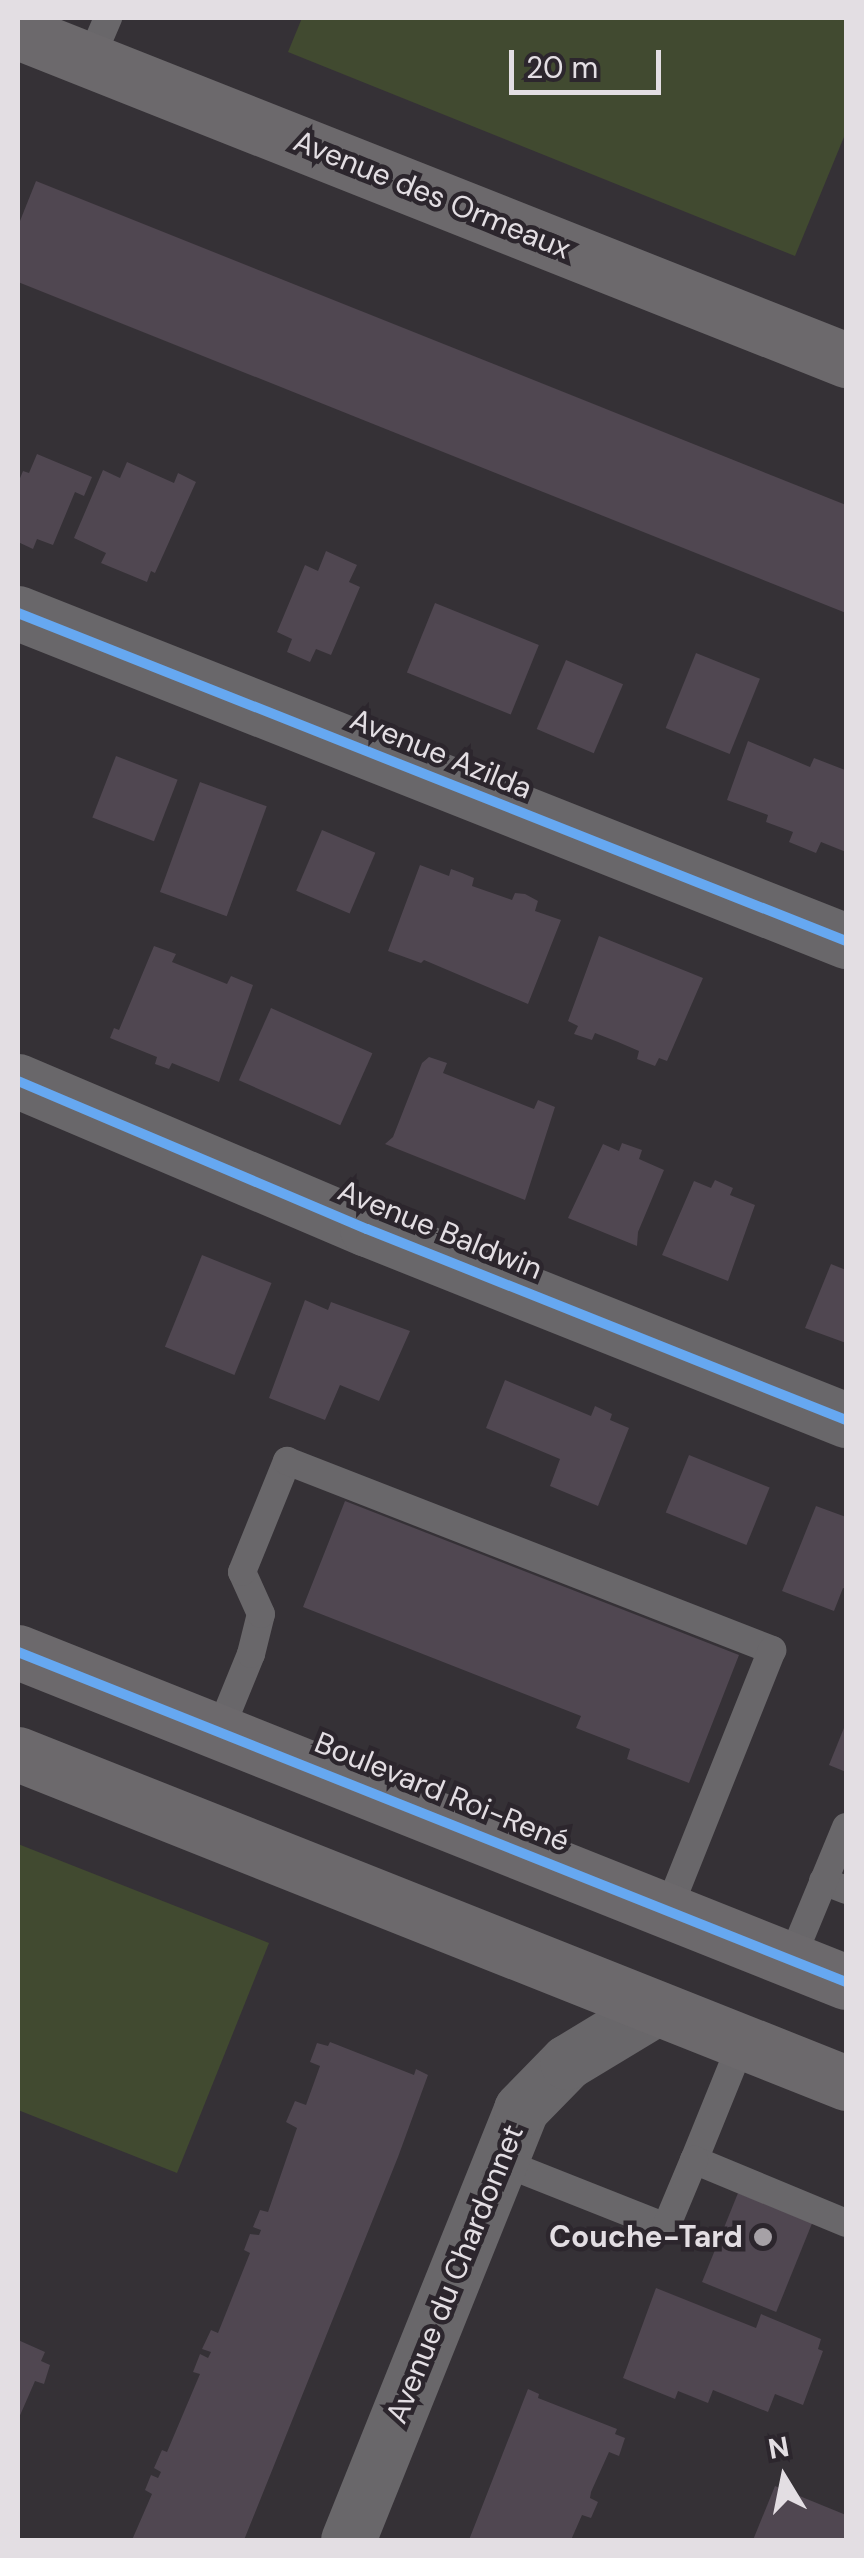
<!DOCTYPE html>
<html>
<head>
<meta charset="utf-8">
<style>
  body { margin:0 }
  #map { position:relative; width:864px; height:2558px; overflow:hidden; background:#353136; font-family:"DM Sans",sans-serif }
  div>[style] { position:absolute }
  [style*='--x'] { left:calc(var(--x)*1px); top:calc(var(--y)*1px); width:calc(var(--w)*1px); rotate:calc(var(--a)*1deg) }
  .green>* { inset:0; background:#414a30 }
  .building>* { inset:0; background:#504751; transform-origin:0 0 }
  .lane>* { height:28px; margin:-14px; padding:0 14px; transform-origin:14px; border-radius:14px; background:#69676a }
  .street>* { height:55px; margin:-27.5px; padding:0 27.5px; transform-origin:27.5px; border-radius:27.5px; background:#69676a }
  .secondary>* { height:55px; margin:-27.5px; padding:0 27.5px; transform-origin:27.5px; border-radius:27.5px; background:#6c696c }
  .cycleway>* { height:10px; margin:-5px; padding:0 5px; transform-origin:5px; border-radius:5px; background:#66a8f1 }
  .dots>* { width:28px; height:28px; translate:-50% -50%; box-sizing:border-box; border:5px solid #2c262d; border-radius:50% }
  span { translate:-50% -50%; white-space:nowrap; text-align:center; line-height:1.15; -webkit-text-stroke:9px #2c262d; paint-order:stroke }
  .street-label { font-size:30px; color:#e3dee3 }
  .poi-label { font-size:30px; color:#e3dee3; font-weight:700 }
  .right { translate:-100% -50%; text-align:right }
  .frame { position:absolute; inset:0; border:20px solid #e3dee3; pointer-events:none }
  .north { position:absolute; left:734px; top:2428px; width:100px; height:100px; -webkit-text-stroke:8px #2c262d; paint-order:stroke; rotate:350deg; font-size:28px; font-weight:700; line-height:40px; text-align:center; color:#e3dee3 }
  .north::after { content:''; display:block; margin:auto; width:35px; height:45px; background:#e3dee3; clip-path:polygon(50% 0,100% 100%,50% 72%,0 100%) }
  .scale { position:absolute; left:509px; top:50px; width:152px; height:45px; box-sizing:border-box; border:5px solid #e3dee3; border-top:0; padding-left:12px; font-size:30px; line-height:35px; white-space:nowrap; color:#e3dee3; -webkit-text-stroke:8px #2c262d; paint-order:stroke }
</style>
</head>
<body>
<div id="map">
  <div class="green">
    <i style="clip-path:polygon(302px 18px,846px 18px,846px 132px,795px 256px,288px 52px)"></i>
    <i style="clip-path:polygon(18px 1844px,269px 1943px,177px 2173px,18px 2110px)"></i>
  </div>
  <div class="building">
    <i style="clip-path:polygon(36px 181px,846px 505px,846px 613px,18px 282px,18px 226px)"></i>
    <i style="clip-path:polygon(37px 454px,92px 477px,84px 496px,75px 492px,53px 545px,37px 539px,33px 549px,18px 542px,18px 483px,23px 471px,29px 473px)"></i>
    <i style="clip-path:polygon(127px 462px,174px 483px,178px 473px,196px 482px,155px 573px,151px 571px,147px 582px,101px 563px,106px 553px,74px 538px,103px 470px,120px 478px)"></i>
    <i style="clip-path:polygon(326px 551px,357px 565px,349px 582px,360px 587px,331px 655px,316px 649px,310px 662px,287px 652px,292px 639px,277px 632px,305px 565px,318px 571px)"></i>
    <i style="left:435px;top:603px;width:112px;height:75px;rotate:22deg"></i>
    <i style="left:696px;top:653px;width:69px;height:81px;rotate:22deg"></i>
    <i style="left:566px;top:660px;width:62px;height:75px;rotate:23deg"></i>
    <i style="clip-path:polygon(748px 741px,810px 767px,814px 758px,845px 770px,846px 852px,821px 842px,816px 853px,789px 842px,793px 832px,766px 822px,768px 815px,727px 800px)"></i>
    <i style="left:116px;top:756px;width:66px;height:66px;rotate:21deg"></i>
    <i style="left:200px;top:782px;width:71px;height:117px;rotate:20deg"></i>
    <i style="left:322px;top:830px;width:58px;height:66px;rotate:23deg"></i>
    <i style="clip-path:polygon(420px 865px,449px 876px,451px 869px,462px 873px,474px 878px,472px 886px,512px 900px,515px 893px,525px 894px,538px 901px,535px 911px,561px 920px,528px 1004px,424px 960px,421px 963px,388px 951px)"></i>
    <i style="clip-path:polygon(599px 936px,703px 978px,667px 1061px,659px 1058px,655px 1066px,637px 1059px,639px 1051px,618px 1042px,595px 1033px,592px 1040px,574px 1034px,578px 1026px,568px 1021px)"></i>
    <i style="clip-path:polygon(154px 946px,176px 954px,172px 962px,227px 984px,231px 976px,253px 985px,219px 1082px,172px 1063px,169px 1069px,155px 1064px,157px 1057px,110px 1038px,114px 1028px,119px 1030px)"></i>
    <i style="left:271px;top:1008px;width:111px;height:79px;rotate:24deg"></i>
    <i style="clip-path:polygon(429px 1057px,447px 1063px,443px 1073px,534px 1109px,538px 1100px,555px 1107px,525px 1200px,385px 1144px,393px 1137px,422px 1063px)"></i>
    <i style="clip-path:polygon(622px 1143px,642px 1150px,639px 1159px,664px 1170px,638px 1232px,637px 1246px,568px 1218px,603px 1144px,619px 1151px)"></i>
    <i style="clip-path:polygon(715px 1180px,733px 1188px,730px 1195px,755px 1205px,728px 1281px,662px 1255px,694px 1181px,711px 1188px)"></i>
    <i style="left:202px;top:1255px;width:75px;height:99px;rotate:22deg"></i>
    <i style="clip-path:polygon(831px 1264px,846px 1270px,846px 1343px,805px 1328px)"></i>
    <i style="clip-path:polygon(305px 1300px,328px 1310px,331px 1302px,410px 1331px,379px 1401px,340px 1385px,325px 1420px,269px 1398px)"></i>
    <i style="clip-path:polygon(505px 1380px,591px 1416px,595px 1406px,612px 1414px,610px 1420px,629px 1428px,598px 1506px,550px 1486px,560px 1459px,486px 1428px)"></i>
    <i style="left:689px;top:1455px;width:87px;height:62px;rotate:22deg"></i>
    <i style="clip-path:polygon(345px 1501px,739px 1655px,689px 1783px,627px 1759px,630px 1749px,576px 1728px,581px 1716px,303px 1607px)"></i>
    <i style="clip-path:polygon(816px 1506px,846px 1517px,846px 1589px,843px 1588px,834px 1611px,782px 1591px)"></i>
    <i style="clip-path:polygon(846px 1723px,846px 1772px,829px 1765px)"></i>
    <i style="clip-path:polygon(330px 2042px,414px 2075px,416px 2069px,428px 2075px,398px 2157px,244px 2540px,132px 2540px,152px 2494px,145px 2490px,151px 2475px,158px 2478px,161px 2472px,154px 2468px,162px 2450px,167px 2452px,200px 2374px,193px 2372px,200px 2354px,208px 2358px,211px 2352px,202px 2349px,211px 2330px,218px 2333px,250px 2253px,244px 2250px,250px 2234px,259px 2235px,261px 2230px,253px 2227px,260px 2210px,268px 2212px,297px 2128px,286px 2122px,295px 2101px,306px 2105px,320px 2066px,310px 2062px,317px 2043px,328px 2046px)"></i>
    <i style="left:738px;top:2193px;width:80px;height:96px;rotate:22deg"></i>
    <i style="clip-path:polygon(656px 2288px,756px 2328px,761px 2314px,821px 2339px,818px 2349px,823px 2351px,803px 2405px,775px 2394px,768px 2412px,713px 2390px,708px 2403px,678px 2391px,675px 2399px,623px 2378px)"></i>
    <i style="clip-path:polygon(18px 2340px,45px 2352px,41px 2361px,50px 2365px,44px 2384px,35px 2381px,18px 2420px)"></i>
    <i style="clip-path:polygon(528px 2389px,539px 2394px,538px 2398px,617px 2429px,615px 2434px,625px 2438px,619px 2456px,609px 2452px,591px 2492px,590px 2498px,598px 2502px,591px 2518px,582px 2515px,571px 2540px,469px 2540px)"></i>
    <i style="clip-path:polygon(775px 2486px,846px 2515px,846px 2540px,753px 2540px)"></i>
  </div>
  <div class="lane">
    <i style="--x:90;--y:60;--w:46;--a:-66.8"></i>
    <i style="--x:220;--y:1730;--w:82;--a:-67.8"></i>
    <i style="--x:251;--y:1654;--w:41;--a:-76"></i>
    <i style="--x:261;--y:1614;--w:46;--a:-114.3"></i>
    <i style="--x:242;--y:1572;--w:120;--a:-67.9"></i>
    <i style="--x:287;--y:1461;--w:521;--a:21.29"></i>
    <i style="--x:772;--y:1650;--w:280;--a:111.8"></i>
    <i style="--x:823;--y:1881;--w:25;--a:21"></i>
    <i style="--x:791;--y:1960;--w:144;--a:-67.5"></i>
    <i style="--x:742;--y:2042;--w:127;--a:112.1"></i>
    <i style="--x:694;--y:2160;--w:165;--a:22.5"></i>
    <i style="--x:499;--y:2161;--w:180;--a:21.6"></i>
    <i style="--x:666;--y:2227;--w:73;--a:-67.3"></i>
  </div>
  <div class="street">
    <i style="--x:18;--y:613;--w:891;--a:21.61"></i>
    <i style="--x:18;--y:1081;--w:379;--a:23"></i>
    <i style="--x:367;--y:1229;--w:516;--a:21.74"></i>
    <i style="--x:348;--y:2540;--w:464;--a:-68.1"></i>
    <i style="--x:521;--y:2109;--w:66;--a:-45.6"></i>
    <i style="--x:567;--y:2062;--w:104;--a:-31.2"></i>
  </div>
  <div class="secondary">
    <i style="--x:18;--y:32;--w:891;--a:21.61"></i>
    <i style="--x:18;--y:1652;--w:891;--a:21.73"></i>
    <i style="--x:18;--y:1754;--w:891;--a:21.67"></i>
  </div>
  <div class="cycleway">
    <i style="--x:18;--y:613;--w:891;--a:21.61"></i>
    <i style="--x:18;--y:1081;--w:379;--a:23"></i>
    <i style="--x:367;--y:1229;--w:516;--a:21.74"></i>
    <i style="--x:18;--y:1652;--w:891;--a:21.73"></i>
  </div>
  <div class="dots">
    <i style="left:763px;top:2237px;background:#a6a1a6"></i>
  </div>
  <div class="street-label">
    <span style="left:432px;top:195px;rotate:22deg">Avenue des Ormeaux</span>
    <span style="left:441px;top:754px;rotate:22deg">Avenue Azilda</span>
    <span style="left:440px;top:1230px;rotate:22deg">Avenue Baldwin</span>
    <span style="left:442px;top:1792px;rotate:22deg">Boulevard Roi-René</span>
    <span style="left:455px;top:2274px;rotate:-68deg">Avenue du Chardonnet</span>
  </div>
  <div class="poi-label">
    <span class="right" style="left:743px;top:2237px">Couche-Tard</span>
  </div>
  <div class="frame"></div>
  <div class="north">N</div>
  <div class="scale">20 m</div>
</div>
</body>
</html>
